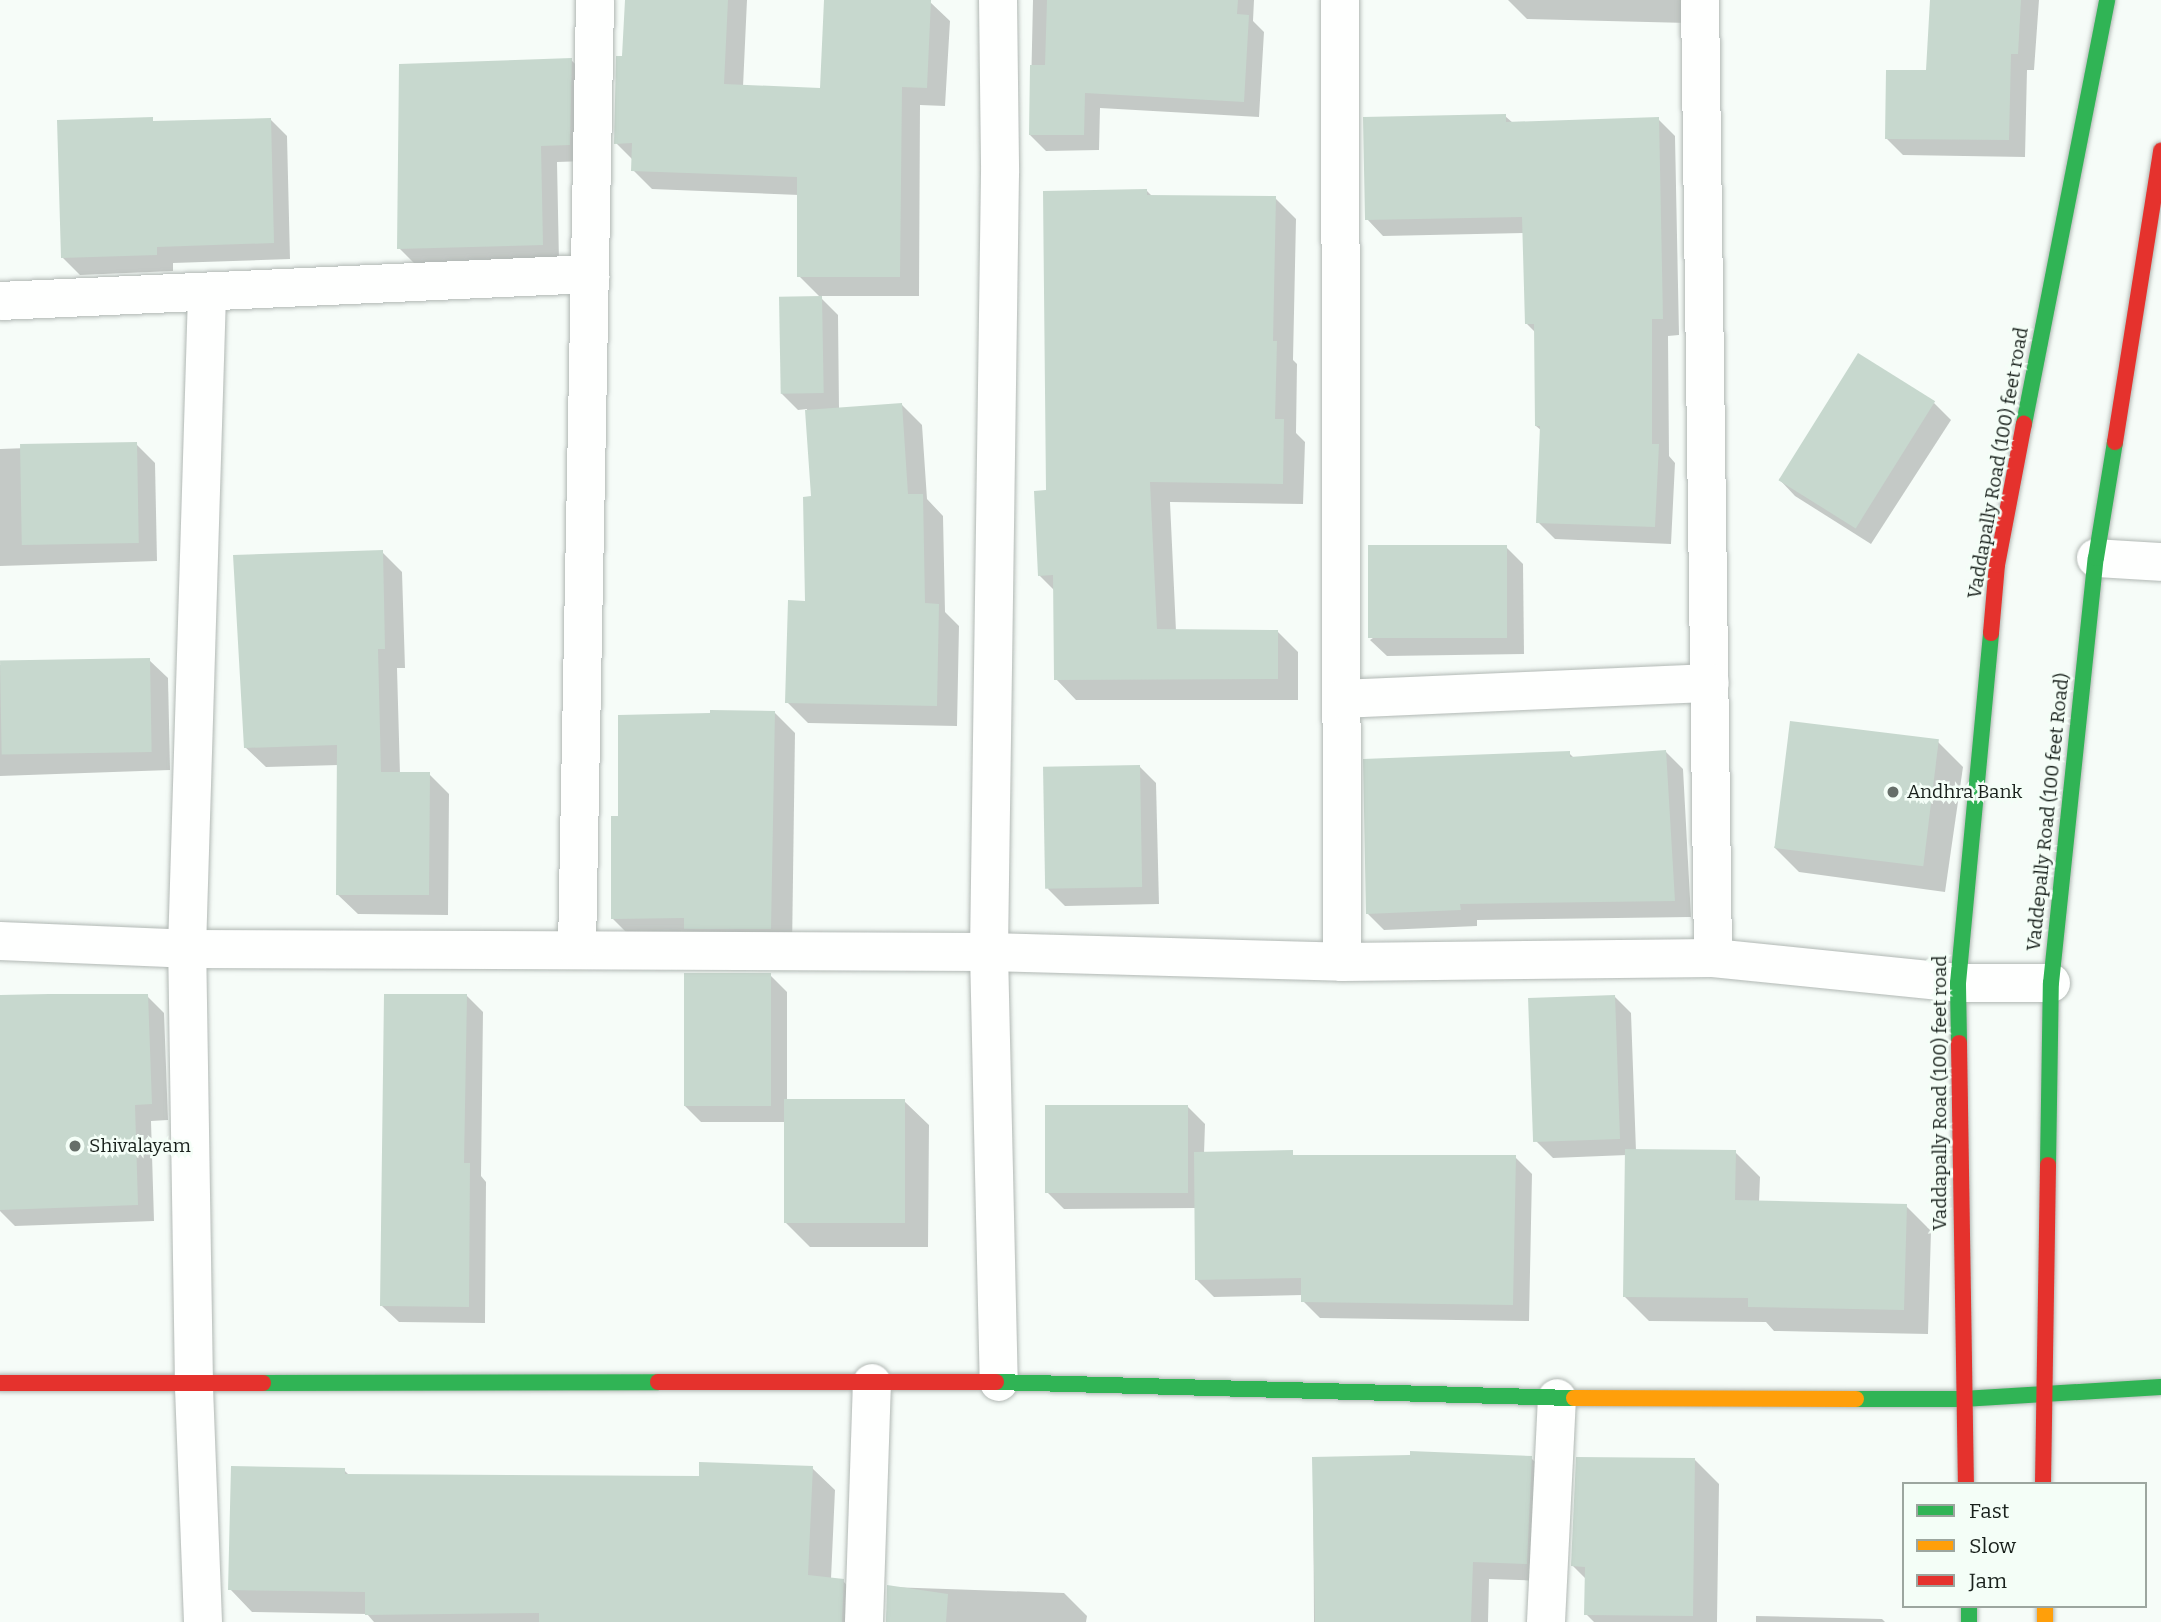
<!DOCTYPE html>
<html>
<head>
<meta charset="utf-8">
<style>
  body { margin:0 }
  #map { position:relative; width:2161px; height:1622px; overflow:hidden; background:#f6fcf8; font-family:Bitter,serif }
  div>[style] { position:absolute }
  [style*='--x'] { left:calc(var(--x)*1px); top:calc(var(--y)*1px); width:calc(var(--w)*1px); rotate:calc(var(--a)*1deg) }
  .shadow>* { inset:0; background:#0003 }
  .building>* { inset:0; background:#c7d8ce; transform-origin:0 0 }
  .roads { filter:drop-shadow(0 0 2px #b1b8b4) drop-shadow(0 0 2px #b1b8b4) }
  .street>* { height:38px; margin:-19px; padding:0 19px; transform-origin:19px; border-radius:19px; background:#fefffe }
  .fast>* { height:16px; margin:-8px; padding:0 8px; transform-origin:8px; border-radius:8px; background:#30b455 }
  .slow>* { height:16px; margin:-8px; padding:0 8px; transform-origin:8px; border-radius:8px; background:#ff9f0a }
  .jam>* { height:16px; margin:-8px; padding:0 8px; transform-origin:8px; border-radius:8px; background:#e5322d }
  .dots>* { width:19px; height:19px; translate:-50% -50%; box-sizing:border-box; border:4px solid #f4fef7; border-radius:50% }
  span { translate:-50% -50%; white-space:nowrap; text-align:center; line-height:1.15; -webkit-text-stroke:5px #f4fef7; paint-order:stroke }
  .street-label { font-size:19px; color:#19211c }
  .poi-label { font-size:19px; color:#19211c }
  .left { translate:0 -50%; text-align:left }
  .legend { position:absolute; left:1902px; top:1482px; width:245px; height:126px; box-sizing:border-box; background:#f4fef7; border:2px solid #9ca69f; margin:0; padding:9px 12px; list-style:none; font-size:21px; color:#19211c }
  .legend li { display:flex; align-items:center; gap:14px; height:35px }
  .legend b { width:35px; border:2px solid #9ca69f }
</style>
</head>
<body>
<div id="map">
  <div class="shadow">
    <i style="clip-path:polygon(627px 0,747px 0,743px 87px,822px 89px,826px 0,930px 2px,950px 21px,945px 106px,920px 105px,919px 296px,819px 296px,838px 315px,839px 409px,901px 404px,922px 425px,927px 499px,943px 516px,945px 612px,959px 626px,957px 726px,808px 723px,787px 702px,807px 603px,813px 498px,807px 409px,798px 410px,781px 393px,821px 298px,799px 276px,799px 195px,652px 189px,633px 170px,633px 160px,616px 143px)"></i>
    <i style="clip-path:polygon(1033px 0,1254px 0,1253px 21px,1264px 32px,1259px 117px,1100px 108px,1099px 150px,1046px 151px,1030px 135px)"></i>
    <i style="clip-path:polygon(1508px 0,1688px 0,1688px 23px,1527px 19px)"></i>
    <i style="clip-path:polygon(1932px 0,2039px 0,2034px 70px,2027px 70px,2025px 157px,1903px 155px,1886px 138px,1927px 72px)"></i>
    <i style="clip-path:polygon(571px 60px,588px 76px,587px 161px,557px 162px,559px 261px,416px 265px,399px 248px)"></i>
    <i style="clip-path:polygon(1505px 116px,1513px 123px,1658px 119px,1675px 136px,1679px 335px,1668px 336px,1669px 456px,1675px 463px,1671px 544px,1555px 539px,1538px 522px,1542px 431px,1536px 426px,1536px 333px,1527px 324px,1524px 233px,1383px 236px,1367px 219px)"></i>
    <i style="clip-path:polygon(271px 120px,287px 136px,290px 259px,173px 263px,173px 271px,80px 275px,63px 258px,59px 122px)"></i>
    <i style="clip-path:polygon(1147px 191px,1152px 196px,1275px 198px,1296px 219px,1293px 360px,1297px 364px,1296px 433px,1305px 442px,1303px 504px,1170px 502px,1176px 631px,1277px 631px,1298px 652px,1298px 700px,1076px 700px,1056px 679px,1054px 590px,1039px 575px,1048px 492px)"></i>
    <i style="clip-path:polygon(1934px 403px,1951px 420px,1871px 544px,1795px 496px,1779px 479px)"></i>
    <i style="clip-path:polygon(136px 444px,155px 463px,157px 561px,0 566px,0 449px)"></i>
    <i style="clip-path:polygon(1506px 547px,1523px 564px,1524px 654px,1387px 656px,1370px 640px)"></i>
    <i style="clip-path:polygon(382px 552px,402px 572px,405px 668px,397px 668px,400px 774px,429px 774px,449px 794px,448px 915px,358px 914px,337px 894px,339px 765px,266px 767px,245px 747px)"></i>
    <i style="clip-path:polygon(149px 660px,168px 678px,170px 770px,0 776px,0 665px)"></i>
    <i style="clip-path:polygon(774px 712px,795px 733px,792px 950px,634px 940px,613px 919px,620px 817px)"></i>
    <i style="clip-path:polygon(1938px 742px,1963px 767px,1945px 892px,1799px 872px,1774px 847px)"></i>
    <i style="clip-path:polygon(1666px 752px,1683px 769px,1691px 917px,1477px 920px,1477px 926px,1384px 930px,1367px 913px,1569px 753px,1574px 758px)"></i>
    <i style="clip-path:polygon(1139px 766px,1156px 783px,1159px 904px,1065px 906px,1048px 889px)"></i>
    <i style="clip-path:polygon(770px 975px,787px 992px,787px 1100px,904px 1101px,929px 1125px,928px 1247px,810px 1247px,785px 1222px,786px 1122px,701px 1122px,684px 1105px)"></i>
    <i style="clip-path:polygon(466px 995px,483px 1012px,481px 1176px,486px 1182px,485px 1323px,399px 1322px,382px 1306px)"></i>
    <i style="clip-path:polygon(147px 996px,164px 1013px,168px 1120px,151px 1121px,154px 1221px,15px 1226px,0 1211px,0 998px)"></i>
    <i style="clip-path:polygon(1614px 996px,1631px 1013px,1636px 1151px,1735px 1152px,1760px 1177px,1759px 1202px,1906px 1206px,1931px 1231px,1928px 1334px,1774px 1331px,1766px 1322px,1649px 1321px,1625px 1297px,1627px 1155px,1553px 1158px,1536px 1141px)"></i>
    <i style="clip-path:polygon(1188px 1107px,1205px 1124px,1204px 1154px,1515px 1157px,1532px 1174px,1529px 1321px,1320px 1318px,1303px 1301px,1303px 1295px,1214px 1297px,1197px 1280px,1196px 1208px,1064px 1209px,1047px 1192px)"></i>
    <i style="clip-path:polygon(1531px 1458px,1548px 1475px,1543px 1581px,1489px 1579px,1488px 1622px,1314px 1622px,1313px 1459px)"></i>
    <i style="clip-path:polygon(1695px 1460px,1719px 1484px,1717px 1622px,1594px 1622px,1586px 1614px,1587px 1580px,1572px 1565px)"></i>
    <i style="clip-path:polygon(812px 1468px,835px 1490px,831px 1579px,843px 1581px,865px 1604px,865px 1622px,374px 1622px,367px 1614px,252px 1612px,230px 1589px,344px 1470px,350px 1476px,701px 1478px)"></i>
    <i style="clip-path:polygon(889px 1587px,1064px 1593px,1087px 1616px,1086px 1622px,886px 1622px)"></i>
    <i style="clip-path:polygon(1756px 1616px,1882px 1619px,1885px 1622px,1756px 1622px)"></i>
  </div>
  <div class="building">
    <i style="clip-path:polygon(625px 0,728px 0,724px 84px,820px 88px,824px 0,931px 0,927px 88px,902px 87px,900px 277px,797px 277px,797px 177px,631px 171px,632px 143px,614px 144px,616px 56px,622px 56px)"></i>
    <i style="clip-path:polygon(1047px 0,1238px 0,1237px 14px,1249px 15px,1244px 102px,1085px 93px,1084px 135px,1029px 135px,1030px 65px,1045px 65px)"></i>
    <i style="clip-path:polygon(1930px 0,2021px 0,2018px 54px,2011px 54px,2009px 140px,1885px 139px,1886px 70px,1926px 70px)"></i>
    <i style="clip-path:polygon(572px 58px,570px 145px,541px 146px,543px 245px,397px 249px,399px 64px)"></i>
    <i style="clip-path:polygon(1506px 114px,1506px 122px,1659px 117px,1663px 319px,1652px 319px,1652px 444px,1659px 444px,1655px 527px,1536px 523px,1540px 426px,1535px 426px,1534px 324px,1525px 324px,1522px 217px,1365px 220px,1363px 117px)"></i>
    <i style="clip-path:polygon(153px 117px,153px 121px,271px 118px,274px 243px,157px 247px,157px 255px,61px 258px,57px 120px)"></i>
    <i style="clip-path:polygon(1147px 189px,1147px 195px,1276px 196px,1273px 341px,1277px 341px,1275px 419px,1284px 419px,1283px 484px,1150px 482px,1157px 629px,1278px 630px,1278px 679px,1054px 680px,1053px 575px,1038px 576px,1034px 491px,1046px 490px,1043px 191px)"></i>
    <i style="left:822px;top:296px;width:97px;height:43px;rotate:89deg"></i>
    <i style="left:1858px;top:353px;width:91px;height:150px;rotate:32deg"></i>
    <i style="clip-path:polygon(902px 403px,908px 494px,923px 494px,925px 603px,939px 604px,937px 706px,785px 703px,788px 600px,805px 601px,803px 497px,811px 496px,805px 410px)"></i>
    <i style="left:137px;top:442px;width:101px;height:117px;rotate:89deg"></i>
    <i style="left:1507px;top:545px;width:93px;height:139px;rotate:90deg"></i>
    <i style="clip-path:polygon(383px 550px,385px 649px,378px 649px,381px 772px,430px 772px,429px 895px,336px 895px,337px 745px,244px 748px,233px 555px)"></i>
    <i style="left:150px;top:658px;width:94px;height:150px;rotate:89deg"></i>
    <i style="clip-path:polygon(710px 710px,775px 711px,771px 929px,684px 929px,684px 918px,611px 919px,611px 816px,618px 816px,618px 715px,710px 713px)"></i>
    <i style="left:1790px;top:721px;width:150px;height:128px;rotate:7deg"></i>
    <i style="clip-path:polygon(1666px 750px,1675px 901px,1460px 904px,1461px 910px,1366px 914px,1363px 759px,1570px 751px,1570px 757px)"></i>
    <i style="left:1140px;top:765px;width:122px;height:97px;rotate:89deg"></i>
    <i style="left:684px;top:973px;width:87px;height:133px"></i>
    <i style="clip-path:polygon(49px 994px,148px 994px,152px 1104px,135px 1105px,138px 1205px,0 1210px,0 995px)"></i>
    <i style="clip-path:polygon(384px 994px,467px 994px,464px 1163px,470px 1163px,469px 1307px,380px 1306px)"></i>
    <i style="left:1615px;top:995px;width:144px;height:87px;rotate:88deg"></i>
    <i style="left:784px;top:1099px;width:121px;height:124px"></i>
    <i style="left:1045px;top:1105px;width:143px;height:88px"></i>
    <i style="clip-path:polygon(1625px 1149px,1736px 1150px,1735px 1200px,1907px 1204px,1904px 1310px,1748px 1307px,1748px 1298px,1623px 1297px)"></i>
    <i style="clip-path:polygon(1293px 1150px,1293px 1155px,1516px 1155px,1513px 1305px,1301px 1302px,1301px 1278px,1195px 1280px,1194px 1152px)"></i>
    <i style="clip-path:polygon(1410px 1451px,1532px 1456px,1527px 1564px,1473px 1562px,1471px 1622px,1315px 1622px,1312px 1457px,1410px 1455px)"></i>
    <i style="clip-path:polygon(1576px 1457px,1695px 1458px,1693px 1616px,1584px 1615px,1585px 1567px,1571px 1566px)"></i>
    <i style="clip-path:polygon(699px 1462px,813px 1466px,808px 1575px,844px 1579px,842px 1622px,539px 1622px,539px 1613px,365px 1615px,365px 1592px,228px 1590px,231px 1466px,345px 1468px,345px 1474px,699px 1476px)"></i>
    <i style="clip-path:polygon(887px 1585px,948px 1594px,946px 1622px,886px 1622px)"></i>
  </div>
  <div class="roads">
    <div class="street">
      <i style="--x:998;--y:0;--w:173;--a:89.3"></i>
      <i style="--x:1000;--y:173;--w:779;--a:90.81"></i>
      <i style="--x:989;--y:952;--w:430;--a:88.7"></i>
      <i style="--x:1340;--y:0;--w:962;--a:89.88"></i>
      <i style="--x:1700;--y:0;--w:958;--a:89.22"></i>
      <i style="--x:0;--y:301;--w:591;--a:-2.62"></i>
      <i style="--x:2096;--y:558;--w:65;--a:3.5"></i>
      <i style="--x:1342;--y:699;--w:368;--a:-2.5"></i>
      <i style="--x:0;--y:941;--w:187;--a:2.4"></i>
      <i style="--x:187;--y:949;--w:802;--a:0.21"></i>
      <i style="--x:989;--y:952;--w:353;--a:1.6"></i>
      <i style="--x:1342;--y:962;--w:371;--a:-0.6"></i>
      <i style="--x:1713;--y:958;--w:246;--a:5.8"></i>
      <i style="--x:1958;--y:983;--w:93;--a:0"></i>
      <i style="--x:577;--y:948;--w:948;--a:-88.91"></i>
      <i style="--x:203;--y:1622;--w:237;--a:-92.2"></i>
      <i style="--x:194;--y:1385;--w:436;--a:-90.9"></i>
      <i style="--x:187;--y:949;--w:655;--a:-88.25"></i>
      <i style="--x:864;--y:1622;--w:239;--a:-88.1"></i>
      <i style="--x:1546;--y:1622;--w:224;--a:-87.2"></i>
    </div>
    <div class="fast">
      <i style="--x:2024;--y:424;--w:432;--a:-78.9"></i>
      <i style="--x:1959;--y:1043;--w:60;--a:-91"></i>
      <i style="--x:1958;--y:983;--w:352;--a:-84.6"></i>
      <i style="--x:2048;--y:1165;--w:182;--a:-89.1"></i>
      <i style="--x:2051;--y:983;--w:427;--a:-84"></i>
      <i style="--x:2096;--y:558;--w:118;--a:-80.7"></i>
      <i style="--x:996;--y:1382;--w:578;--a:1.59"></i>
      <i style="--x:263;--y:1383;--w:395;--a:-0.1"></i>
      <i style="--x:1856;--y:1399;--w:107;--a:0"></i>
      <i style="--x:1963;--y:1399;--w:198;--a:-3.5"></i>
      <i style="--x:1969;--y:1606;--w:16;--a:90"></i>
    </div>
    <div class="slow">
      <i style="--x:1574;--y:1398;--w:282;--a:0.2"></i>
      <i style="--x:2045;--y:1606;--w:16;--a:90"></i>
    </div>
    <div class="jam">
      <i style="--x:2115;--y:442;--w:295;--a:-81"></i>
      <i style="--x:1991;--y:633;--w:68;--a:-85"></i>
      <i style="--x:1997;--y:565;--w:144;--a:-79.2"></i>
      <i style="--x:1959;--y:1043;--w:441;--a:89.1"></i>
      <i style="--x:658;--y:1382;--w:338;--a:0"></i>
      <i style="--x:0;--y:1383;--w:263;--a:0"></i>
      <i style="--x:2043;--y:1484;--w:319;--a:-89.1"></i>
    </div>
  </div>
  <div class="dots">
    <i style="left:1893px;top:792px;background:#666e69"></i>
    <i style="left:75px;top:1146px;background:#666e69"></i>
  </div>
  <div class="street-label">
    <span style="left:1998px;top:463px;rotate:-80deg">Vaddapally Road (100) feet road</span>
    <span style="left:2048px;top:812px;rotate:-84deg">Vaddepally Road (100 feet Road)</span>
    <span style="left:1940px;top:1093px;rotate:-90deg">Vaddapally Road (100) feet road</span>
  </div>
  <div class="poi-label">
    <span class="left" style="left:1907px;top:792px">Andhra Bank</span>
    <span class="left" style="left:89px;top:1146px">Shivalayam</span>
  </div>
  <ul class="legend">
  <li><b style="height:9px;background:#30b455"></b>Fast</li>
  <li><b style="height:9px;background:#ff9f0a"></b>Slow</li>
  <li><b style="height:9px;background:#e5322d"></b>Jam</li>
  </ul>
</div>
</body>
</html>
